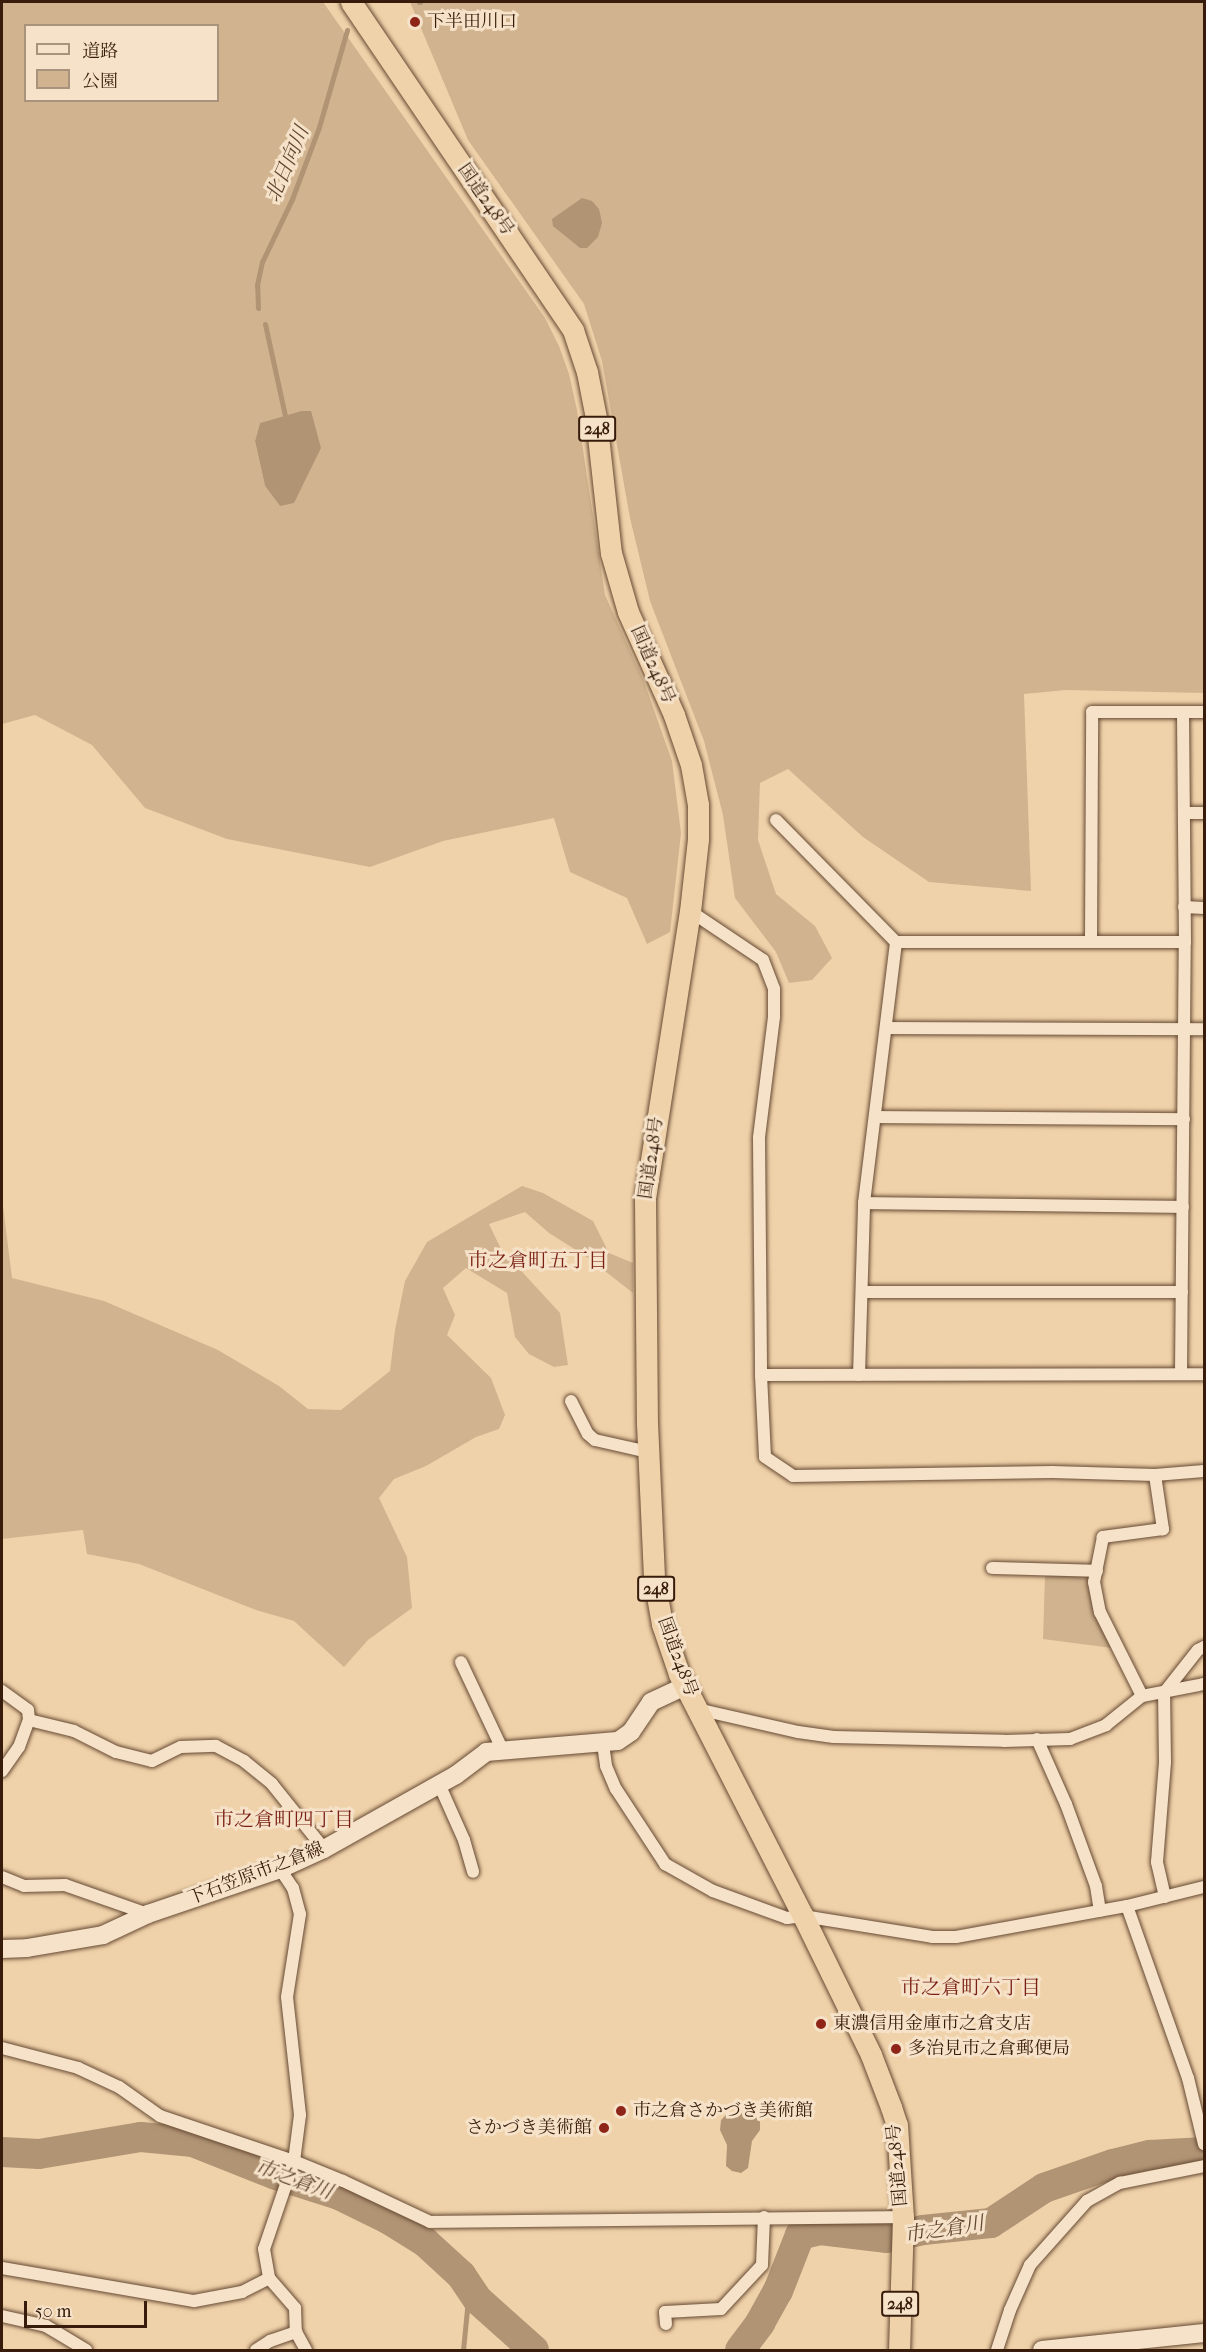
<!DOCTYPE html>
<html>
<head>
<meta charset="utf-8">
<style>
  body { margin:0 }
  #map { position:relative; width:1206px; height:2352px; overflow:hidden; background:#f0d2aa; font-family:"IM FELL French Canon","Noto Serif JP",serif }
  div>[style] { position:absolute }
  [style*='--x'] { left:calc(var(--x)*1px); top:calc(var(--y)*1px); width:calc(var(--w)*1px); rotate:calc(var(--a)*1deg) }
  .green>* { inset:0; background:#d1b38f }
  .water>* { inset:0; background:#b19474 }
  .stream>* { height:5px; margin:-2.5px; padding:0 2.5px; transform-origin:2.5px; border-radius:2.5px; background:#b19474 }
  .river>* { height:30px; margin:-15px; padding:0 15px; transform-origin:15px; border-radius:15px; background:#b19474 }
  .roads { filter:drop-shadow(0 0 2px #664a33) drop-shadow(0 0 2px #664a33) }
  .minor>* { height:12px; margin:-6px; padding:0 6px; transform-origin:6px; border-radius:6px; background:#f5e2c8 }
  .secondary>* { height:18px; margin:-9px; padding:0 9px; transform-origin:9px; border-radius:9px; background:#f5e2c8 }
  .trunk>* { height:21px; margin:-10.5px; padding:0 10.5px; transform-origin:10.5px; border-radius:10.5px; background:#f0d2aa }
  .dots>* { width:16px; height:16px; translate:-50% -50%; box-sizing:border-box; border:3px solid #f5e2c8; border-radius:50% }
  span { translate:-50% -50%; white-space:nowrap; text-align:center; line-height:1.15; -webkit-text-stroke:6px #f5e2c8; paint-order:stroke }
  .shield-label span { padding:2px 4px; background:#f5e2c8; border:2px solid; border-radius:4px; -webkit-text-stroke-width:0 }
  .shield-label { font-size:16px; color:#381c0b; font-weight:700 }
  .poi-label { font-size:18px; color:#381c0b }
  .left { translate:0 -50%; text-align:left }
  .right { translate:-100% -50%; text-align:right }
  .street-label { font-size:18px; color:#381c0b }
  .water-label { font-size:20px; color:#624630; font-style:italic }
  .neighbourhood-label { font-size:20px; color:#7a1f14 }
  .frame { position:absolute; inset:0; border:3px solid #381c0b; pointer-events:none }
  .legend { position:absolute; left:24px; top:24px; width:195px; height:78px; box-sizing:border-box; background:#f5e2c8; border:2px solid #a9937c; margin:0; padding:8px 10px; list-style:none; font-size:18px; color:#381c0b }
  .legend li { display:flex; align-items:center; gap:12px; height:30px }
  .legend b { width:30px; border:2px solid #a9937c }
  .scale { position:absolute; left:24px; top:2301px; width:123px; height:27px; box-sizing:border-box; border:3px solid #381c0b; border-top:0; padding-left:8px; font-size:18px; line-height:21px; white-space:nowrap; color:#381c0b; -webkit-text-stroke:4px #f5e2c8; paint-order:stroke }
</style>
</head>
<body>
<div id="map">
  <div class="green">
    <i style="clip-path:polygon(evenodd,2px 2px,323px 2px,545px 318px,559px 346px,569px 374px,577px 410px,605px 595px,643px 679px,672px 761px,681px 833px,670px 932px,647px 944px,627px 898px,570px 872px,554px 818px,443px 841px,370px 867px,227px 839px,145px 808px,92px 745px,35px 715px,2px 724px,2px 2px,26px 26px,218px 26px,218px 100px,26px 100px,26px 26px,2px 2px,301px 411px,280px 506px,265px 486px,255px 441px,260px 423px,301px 411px)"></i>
    <i style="clip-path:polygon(410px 2px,1204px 2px,1204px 693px,1066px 690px,1024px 694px,1031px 891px,929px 882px,863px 837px,788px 769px,760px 783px,758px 840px,776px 894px,815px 926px,832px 958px,812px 980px,789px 983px,776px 952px,735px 898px,723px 815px,704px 741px,650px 601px,630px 518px,602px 361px,584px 304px,468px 140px)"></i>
    <i style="clip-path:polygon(522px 1186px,543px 1193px,593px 1221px,609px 1253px,633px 1263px,633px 1293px,587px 1257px,549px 1233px,525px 1212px,489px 1224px,501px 1249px,560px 1313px,568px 1365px,554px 1367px,529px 1354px,515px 1337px,507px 1293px,466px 1268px,443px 1288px,455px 1315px,447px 1335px,491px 1378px,505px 1415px,499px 1429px,476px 1437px,426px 1466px,394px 1479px,379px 1498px,407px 1557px,412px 1608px,368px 1640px,344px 1667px,294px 1621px,256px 1610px,139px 1564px,87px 1554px,83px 1530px,2px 1539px,2px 1198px,12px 1278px,104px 1301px,218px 1350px,279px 1386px,308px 1409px,341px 1410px,390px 1371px,395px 1330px,405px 1281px,427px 1242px)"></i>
    <i style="clip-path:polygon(1089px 1575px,1112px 1648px,1043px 1639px,1045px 1576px)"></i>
  </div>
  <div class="water">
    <i style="clip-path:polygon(582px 198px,592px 201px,599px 209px,602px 223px,598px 237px,587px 248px,580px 248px,553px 226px,552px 219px)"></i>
    <i style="clip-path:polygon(301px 411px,311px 411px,321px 448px,294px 503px,280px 506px,265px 486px,255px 441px,260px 423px)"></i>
    <i style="clip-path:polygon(736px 2112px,757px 2116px,760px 2122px,760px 2130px,752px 2141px,748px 2168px,741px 2173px,732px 2171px,726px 2166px,727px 2145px,720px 2130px,721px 2120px,727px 2114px)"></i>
  </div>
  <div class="stream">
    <i style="--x:419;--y:2;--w:1;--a:0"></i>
    <i style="--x:258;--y:308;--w:23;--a:-92"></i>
    <i style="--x:257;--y:285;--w:24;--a:-78"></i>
    <i style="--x:262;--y:262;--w:70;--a:-64.5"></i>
    <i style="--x:292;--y:199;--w:77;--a:-69.4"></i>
    <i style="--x:319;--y:127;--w:101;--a:-73.9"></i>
    <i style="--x:265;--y:324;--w:94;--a:77.7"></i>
    <i style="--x:463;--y:2350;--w:41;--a:-84.4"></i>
    <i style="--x:467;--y:2309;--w:14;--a:-39"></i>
  </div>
  <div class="river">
    <i style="--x:2;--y:2152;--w:37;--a:3"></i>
    <i style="--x:39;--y:2154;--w:103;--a:-9.5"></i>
    <i style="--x:141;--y:2137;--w:52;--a:5.5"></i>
    <i style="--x:193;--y:2142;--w:89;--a:21.7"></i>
    <i style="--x:276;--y:2175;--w:66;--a:17.6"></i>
    <i style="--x:339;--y:2195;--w:55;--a:26.1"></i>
    <i style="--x:388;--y:2219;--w:44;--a:31.9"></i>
    <i style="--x:425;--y:2242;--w:49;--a:42.5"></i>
    <i style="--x:461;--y:2275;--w:30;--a:56"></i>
    <i style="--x:478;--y:2300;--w:75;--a:41.8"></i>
    <i style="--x:740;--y:2350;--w:34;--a:-53"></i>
    <i style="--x:760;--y:2323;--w:37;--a:-61"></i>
    <i style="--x:778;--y:2291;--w:60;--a:-68.6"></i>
    <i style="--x:800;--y:2235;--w:21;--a:-14"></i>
    <i style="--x:820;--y:2230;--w:66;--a:6.9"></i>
    <i style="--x:886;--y:2238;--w:38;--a:-12"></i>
    <i style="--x:923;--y:2230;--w:68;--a:-5.9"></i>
    <i style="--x:991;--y:2223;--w:64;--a:-33.4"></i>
    <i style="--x:1044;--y:2188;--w:73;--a:-19.2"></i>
    <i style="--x:1113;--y:2164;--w:38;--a:-14"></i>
    <i style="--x:1150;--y:2155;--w:54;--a:-3.2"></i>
  </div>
  <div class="roads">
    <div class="minor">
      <i style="--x:1185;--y:813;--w:19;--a:0"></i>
      <i style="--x:776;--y:820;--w:171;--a:45.5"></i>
      <i style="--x:1184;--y:907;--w:20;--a:3"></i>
      <i style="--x:690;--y:911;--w:88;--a:33.9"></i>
      <i style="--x:763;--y:960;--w:31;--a:69"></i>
      <i style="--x:774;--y:989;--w:28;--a:90"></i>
      <i style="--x:774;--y:1017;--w:122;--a:97.1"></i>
      <i style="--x:759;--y:1138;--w:237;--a:89.5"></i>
      <i style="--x:761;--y:1375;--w:82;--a:87.2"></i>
      <i style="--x:765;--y:1457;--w:34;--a:34"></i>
      <i style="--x:793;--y:1476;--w:259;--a:-0.9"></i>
      <i style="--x:1052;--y:1472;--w:103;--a:1.7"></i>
      <i style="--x:1155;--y:1475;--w:55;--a:81.6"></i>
      <i style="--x:1163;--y:1529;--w:61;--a:172.4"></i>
      <i style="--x:1103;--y:1537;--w:46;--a:101.3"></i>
      <i style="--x:1094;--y:1582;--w:31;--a:79"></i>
      <i style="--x:1100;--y:1612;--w:94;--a:63.4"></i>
      <i style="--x:1091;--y:940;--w:228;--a:-89.7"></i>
      <i style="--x:1092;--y:712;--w:112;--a:0"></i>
      <i style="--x:886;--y:1028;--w:318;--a:0.2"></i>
      <i style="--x:875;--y:1117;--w:309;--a:0.4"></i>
      <i style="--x:864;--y:1203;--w:319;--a:0.7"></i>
      <i style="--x:862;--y:1292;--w:320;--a:0"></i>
      <i style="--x:1181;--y:1374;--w:432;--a:-89.5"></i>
      <i style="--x:1185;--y:942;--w:230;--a:-90.5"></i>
      <i style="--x:761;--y:1375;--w:443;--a:-0.1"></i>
      <i style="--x:859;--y:1375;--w:172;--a:-88.3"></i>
      <i style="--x:864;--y:1203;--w:263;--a:-83"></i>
      <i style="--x:896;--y:942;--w:289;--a:0"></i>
      <i style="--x:571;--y:1401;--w:37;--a:63"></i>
      <i style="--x:588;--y:1434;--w:9;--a:41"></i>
      <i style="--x:595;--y:1440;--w:54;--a:12.8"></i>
      <i style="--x:1155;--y:1475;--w:49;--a:-4.7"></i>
      <i style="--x:992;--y:1568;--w:105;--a:1.6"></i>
      <i style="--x:461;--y:1662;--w:98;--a:64.7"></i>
      <i style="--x:2;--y:1691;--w:32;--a:36"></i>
      <i style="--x:28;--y:1710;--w:10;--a:84"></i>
      <i style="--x:29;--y:1720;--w:46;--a:13.7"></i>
      <i style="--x:74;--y:1731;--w:47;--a:26.6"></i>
      <i style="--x:116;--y:1752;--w:37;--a:14"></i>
      <i style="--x:152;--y:1761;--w:32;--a:-26"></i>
      <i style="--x:181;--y:1747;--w:35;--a:-2"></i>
      <i style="--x:216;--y:1746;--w:32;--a:28"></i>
      <i style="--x:244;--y:1761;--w:36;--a:39"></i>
      <i style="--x:272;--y:1784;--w:83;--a:51.3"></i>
      <i style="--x:697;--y:1709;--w:104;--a:12.8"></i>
      <i style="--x:798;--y:1732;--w:36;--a:8"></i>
      <i style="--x:834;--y:1737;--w:170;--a:1.3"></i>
      <i style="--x:1004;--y:1741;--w:66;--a:-1.7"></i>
      <i style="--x:1070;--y:1739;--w:39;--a:-21"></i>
      <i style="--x:1106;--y:1725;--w:46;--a:-38.9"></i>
      <i style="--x:1142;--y:1696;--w:63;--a:-11"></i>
      <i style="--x:1037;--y:1739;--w:71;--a:66"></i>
      <i style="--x:1066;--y:1804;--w:87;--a:69.9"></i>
      <i style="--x:1096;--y:1886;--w:25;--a:81"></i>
      <i style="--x:603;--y:1744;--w:22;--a:82"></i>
      <i style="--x:606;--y:1766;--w:25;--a:67"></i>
      <i style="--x:616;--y:1789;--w:90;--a:56.8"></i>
      <i style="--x:665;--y:1864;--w:55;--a:29.4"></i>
      <i style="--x:713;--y:1891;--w:79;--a:20"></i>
      <i style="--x:787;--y:1918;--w:16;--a:-7"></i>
      <i style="--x:803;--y:1916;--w:131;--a:9.2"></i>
      <i style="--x:932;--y:1937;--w:24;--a:0"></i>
      <i style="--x:956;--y:1937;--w:174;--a:-10.3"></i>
      <i style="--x:1127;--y:1906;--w:79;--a:-13.9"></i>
      <i style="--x:2;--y:1771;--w:29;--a:-55"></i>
      <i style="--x:19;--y:1747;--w:29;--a:-70"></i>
      <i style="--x:439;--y:1784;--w:61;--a:65.9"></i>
      <i style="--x:464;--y:1840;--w:33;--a:74"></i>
      <i style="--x:280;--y:1869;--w:23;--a:56"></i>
      <i style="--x:293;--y:1888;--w:27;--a:75"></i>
      <i style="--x:300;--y:1914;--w:84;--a:98.9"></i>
      <i style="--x:287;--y:1997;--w:119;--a:83.7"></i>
      <i style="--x:300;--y:2115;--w:46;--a:97.4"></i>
      <i style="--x:294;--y:2161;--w:93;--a:108.8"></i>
      <i style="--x:264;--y:2249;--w:29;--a:80"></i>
      <i style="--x:269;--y:2278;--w:40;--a:49"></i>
      <i style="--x:295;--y:2308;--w:24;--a:88"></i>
      <i style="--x:296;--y:2332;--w:21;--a:61"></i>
      <i style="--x:2;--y:1877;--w:24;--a:22"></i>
      <i style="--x:24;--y:1886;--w:41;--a:-1.4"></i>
      <i style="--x:65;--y:1885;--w:88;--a:19.3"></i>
      <i style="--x:1165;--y:1897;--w:36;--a:-103"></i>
      <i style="--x:1157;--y:1862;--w:100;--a:-85.4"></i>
      <i style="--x:1165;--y:1762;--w:69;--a:-90.8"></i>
      <i style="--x:1164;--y:1693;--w:55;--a:-51.7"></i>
      <i style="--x:1198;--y:1650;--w:7;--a:-27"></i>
      <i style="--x:1127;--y:1906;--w:182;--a:70.5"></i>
      <i style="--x:1188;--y:2078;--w:68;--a:76.4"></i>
      <i style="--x:2;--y:2048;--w:79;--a:14.7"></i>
      <i style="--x:78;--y:2068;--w:45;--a:24.9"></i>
      <i style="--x:119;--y:2087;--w:50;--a:35.3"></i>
      <i style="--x:160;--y:2116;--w:141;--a:18.6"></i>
      <i style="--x:294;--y:2161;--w:53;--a:22.2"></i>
      <i style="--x:343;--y:2181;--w:96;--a:25.2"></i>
      <i style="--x:430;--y:2222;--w:473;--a:-0.6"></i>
      <i style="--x:2;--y:2268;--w:195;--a:9.8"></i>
      <i style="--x:194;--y:2301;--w:49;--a:-10.6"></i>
      <i style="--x:242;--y:2292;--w:30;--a:-27"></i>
      <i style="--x:2;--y:2316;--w:45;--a:12.8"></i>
      <i style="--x:46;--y:2326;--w:47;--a:31"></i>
      <i style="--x:666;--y:2324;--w:12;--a:-95"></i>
      <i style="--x:665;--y:2312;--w:56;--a:-3.1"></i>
      <i style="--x:721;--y:2309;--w:60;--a:-47"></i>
      <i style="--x:762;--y:2265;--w:48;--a:-87.6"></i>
      <i style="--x:256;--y:2350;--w:17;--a:-33"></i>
      <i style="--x:270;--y:2341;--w:28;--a:-19"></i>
      <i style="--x:997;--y:2350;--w:42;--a:-72"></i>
      <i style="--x:1010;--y:2310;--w:49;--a:-66"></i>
      <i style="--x:1030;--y:2265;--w:86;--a:-48.3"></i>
      <i style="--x:1087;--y:2201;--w:38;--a:-29"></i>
      <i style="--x:1120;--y:2183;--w:86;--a:-11.4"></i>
    </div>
    <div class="secondary">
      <i style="--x:2;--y:1949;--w:25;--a:-2"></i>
      <i style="--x:27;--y:1948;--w:77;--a:-9.7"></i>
      <i style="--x:103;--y:1935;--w:50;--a:-25"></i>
      <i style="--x:148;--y:1914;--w:139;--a:-18.8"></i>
      <i style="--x:280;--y:1869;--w:48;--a:-24.4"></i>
      <i style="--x:324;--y:1849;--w:151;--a:-29.3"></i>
      <i style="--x:456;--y:1775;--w:38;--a:-37"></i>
      <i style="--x:486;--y:1752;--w:132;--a:-4.8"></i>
      <i style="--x:618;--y:1741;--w:16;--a:-35"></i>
      <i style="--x:631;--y:1732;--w:36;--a:-56"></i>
      <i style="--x:651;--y:1702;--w:38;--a:-25"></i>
      <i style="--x:1042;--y:2350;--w:163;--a:-6"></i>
    </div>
    <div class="trunk">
      <i style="--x:351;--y:2;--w:396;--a:55.9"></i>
      <i style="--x:573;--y:330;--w:44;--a:71.6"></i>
      <i style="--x:587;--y:372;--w:47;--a:78.9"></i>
      <i style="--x:596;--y:418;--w:136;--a:83.7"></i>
      <i style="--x:611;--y:553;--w:61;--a:73.9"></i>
      <i style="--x:628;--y:612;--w:113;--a:65.9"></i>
      <i style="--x:674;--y:715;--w:53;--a:71.2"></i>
      <i style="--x:691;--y:765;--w:40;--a:80"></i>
      <i style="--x:698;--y:804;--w:35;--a:90"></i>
      <i style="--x:698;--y:839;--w:72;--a:96.3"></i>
      <i style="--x:690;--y:911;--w:291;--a:98.9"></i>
      <i style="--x:645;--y:1198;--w:225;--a:89.5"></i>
      <i style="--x:647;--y:1423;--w:156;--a:87.4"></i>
      <i style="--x:654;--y:1579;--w:46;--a:79.9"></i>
      <i style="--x:662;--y:1624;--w:53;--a:71.2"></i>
      <i style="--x:679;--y:1674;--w:272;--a:62.9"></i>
      <i style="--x:803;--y:1916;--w:155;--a:63.9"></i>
      <i style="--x:871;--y:2055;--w:56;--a:69"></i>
      <i style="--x:891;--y:2107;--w:19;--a:72"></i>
      <i style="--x:897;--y:2125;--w:92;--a:86.3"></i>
      <i style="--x:903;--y:2217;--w:133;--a:91.7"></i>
    </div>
  </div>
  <div class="dots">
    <i style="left:415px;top:22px;background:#8f2418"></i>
    <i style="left:821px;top:2024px;background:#8f2418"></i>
    <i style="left:896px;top:2049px;background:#8f2418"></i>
    <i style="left:621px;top:2111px;background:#8f2418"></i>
    <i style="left:604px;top:2128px;background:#8f2418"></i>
  </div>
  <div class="shield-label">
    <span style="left:597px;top:429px">248</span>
    <span style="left:656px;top:1589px">248</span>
    <span style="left:900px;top:2304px">248</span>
  </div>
  <div class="poi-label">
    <span class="left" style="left:427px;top:22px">下半田川口</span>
    <span class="left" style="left:833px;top:2024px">東濃信用金庫市之倉支店</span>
    <span class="left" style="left:908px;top:2049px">多治見市之倉郵便局</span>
    <span class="left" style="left:633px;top:2111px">市之倉さかづき美術館</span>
    <span class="right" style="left:592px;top:2128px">さかづき美術館</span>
  </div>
  <div class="street-label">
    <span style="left:485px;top:200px;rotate:55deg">国道248号</span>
    <span style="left:652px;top:665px;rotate:66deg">国道248号</span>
    <span style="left:652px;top:1158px;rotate:-82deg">国道248号</span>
    <span style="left:677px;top:1657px;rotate:70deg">国道248号</span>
    <span style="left:256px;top:1874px;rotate:-21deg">下石笠原市之倉線</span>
    <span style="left:898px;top:2165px;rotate:-95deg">国道248号</span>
  </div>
  <div class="water-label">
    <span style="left:287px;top:164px;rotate:-67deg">北日向川</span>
    <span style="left:294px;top:2179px;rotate:20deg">市之倉川</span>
    <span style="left:944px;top:2229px;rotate:-9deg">市之倉川</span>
  </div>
  <div class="neighbourhood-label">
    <span style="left:538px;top:1260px">市之倉町五丁目</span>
    <span style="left:284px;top:1819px">市之倉町四丁目</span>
    <span style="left:971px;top:1987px">市之倉町六丁目</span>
  </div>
  <div class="frame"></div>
  <ul class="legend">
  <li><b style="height:8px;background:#f5e2c8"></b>道路</li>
  <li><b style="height:16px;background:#d1b38f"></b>公園</li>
  </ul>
  <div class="scale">50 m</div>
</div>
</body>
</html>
